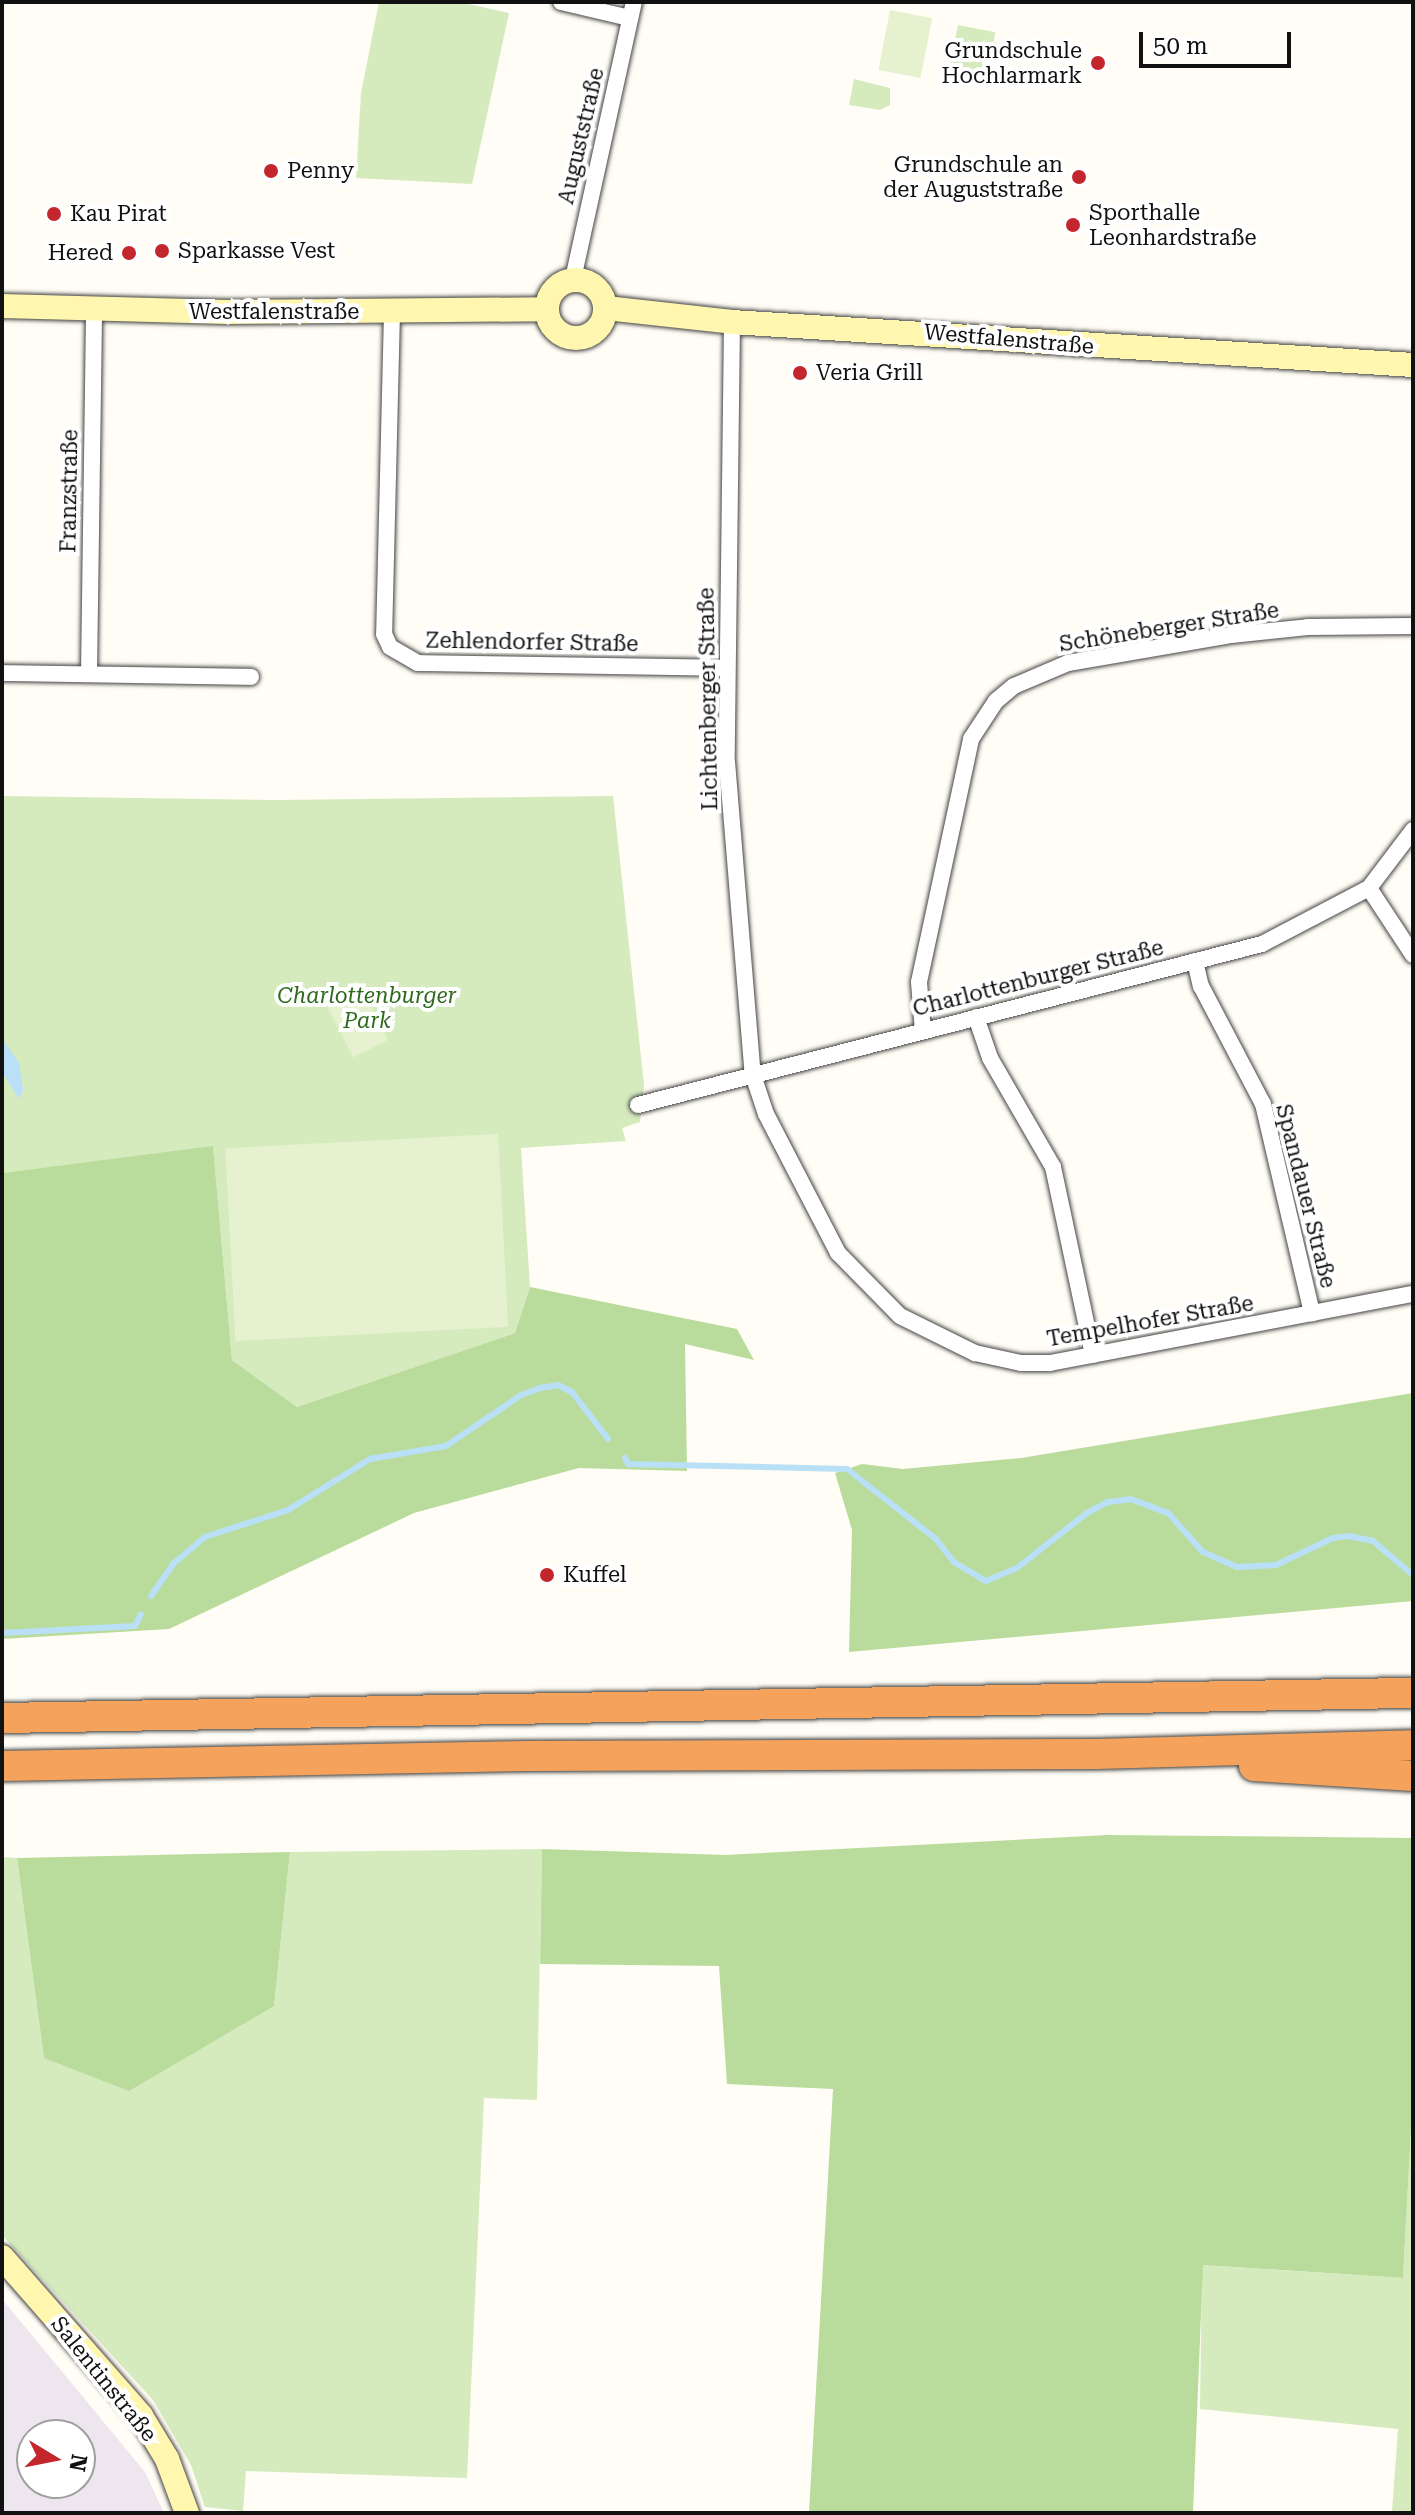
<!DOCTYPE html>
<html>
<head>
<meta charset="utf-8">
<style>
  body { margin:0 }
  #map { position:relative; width:1415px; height:2515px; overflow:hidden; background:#fffdf5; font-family:"Roboto Serif",serif }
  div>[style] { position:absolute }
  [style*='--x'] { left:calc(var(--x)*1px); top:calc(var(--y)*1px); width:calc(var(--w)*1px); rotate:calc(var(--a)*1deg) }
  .industrial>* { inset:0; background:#eee6ef }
  .green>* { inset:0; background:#d5ebbd; transform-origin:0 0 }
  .forest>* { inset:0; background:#b9dc9c }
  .pitch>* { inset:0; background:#e6f2cf; transform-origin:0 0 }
  .water>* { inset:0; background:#b9e0f7 }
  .stream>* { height:6px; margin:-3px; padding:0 3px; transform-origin:3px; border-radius:3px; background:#b9e0f7 }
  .roads { filter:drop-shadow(0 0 2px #444) drop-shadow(0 0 2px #444) }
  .street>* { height:16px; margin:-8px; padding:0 8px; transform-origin:8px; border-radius:8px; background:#fff }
  .secondary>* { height:24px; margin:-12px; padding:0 12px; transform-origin:12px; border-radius:12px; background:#fff6b0 }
  .secondary>.ring { margin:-12px; padding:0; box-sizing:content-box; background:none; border:24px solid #fff6b0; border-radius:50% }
  .highway>* { height:30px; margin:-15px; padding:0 15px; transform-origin:15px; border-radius:15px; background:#f5a25d }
  .dots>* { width:22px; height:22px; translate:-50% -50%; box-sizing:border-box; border:4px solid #fff; border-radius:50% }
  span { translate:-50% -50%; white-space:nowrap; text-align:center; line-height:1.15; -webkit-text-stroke:8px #fff; paint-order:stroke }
  .poi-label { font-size:22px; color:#111 }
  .right { translate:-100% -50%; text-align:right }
  .left { translate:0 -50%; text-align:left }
  .street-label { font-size:22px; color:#111 }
  .park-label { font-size:22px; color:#2f6b1f; font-style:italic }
  .frame { position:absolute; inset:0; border:4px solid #111; pointer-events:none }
  .north { position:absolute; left:16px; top:2419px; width:80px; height:80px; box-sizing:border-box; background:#fff; border:2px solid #a0a0a0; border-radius:50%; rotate:100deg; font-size:22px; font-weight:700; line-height:32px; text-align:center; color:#111 }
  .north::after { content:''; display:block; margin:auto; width:28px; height:36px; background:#c4262e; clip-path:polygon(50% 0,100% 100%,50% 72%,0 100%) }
  .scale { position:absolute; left:1139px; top:32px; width:152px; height:36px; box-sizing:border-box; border:4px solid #111; border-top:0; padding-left:10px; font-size:24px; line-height:28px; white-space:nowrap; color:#111; -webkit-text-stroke:6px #fff; paint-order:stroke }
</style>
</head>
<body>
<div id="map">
  <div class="industrial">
    <i style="clip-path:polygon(evenodd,2px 2299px,145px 2472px,164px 2513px,2px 2513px,2px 2299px,32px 2435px,80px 2435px,80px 2483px,32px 2483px,32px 2435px)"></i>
  </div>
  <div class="green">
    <i style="clip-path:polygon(379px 2px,459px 2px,509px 13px,472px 184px,356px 178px,361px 93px)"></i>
    <i style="left:958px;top:25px;width:38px;height:42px;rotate:11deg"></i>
    <i style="clip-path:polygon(854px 79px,890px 88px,890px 105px,880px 110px,849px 105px)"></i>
    <i style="clip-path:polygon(2px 796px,279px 800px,613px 796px,644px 1085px,640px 1122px,622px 1128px,626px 1141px,521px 1148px,530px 1287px,515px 1333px,297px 1407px,232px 1360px,213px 1147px,2px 1173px)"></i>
    <i style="clip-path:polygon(542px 1849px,537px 2100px,484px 2098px,467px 2478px,246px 2471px,243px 2511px,205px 2507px,191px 2465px,153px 2400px,2px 2235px,2px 1857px,17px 1858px,44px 2058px,274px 2006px,290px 1852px)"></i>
    <i style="clip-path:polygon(1413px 2091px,1413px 2512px,1392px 2511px,1398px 2429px,1200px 2409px,1202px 2265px,1403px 2278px)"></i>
  </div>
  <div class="forest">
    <i style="clip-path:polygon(213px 1146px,232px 1360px,297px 1407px,515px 1333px,530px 1287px,737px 1329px,754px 1360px,685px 1344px,687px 1471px,579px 1468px,414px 1513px,169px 1629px,2px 1639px,2px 1173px)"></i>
    <i style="clip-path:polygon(1413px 1393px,1413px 1601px,849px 1652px,852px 1530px,835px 1473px,862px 1464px,903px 1469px,1021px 1458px)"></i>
    <i style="clip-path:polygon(1107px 1835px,1413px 1838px,1413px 2091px,1403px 2278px,1203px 2265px,1193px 2513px,809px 2513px,833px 2089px,727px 2084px,719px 1966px,540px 1964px,542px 1849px,726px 1855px)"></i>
    <i style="clip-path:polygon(290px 1852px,274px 2006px,129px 2091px,44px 2058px,17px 1858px)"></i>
  </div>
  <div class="pitch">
    <i style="left:890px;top:10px;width:43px;height:61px;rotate:11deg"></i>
    <i style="left:358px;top:981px;width:66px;height:39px;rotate:63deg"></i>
    <i style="left:498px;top:1134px;width:193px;height:273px;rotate:87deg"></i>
  </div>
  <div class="water">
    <i style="clip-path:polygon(2px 1038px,19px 1063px,23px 1090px,19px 1099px,2px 1072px)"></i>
  </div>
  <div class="stream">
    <i style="--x:625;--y:1458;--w:7;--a:63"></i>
    <i style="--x:628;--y:1464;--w:219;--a:1.3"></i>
    <i style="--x:847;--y:1469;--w:113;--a:38.2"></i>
    <i style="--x:936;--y:1539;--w:29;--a:52"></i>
    <i style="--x:954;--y:1562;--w:37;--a:31"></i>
    <i style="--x:986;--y:1581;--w:34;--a:-23"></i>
    <i style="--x:1017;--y:1568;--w:89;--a:-38.2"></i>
    <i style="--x:1087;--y:1513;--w:24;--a:-28"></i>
    <i style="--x:1108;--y:1502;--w:23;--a:-7"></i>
    <i style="--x:1131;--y:1499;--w:40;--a:21"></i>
    <i style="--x:1168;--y:1513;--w:52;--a:48.1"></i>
    <i style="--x:1203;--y:1552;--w:37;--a:24"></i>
    <i style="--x:1237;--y:1567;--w:39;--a:-3"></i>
    <i style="--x:1276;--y:1565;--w:63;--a:-25.3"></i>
    <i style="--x:1333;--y:1538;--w:15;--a:-8"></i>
    <i style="--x:1348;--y:1536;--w:25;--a:11"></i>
    <i style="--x:1373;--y:1541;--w:52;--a:40.4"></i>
    <i style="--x:151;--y:1596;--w:39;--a:-55"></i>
    <i style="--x:173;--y:1564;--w:42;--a:-40.2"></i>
    <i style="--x:205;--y:1537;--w:87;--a:-18"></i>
    <i style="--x:288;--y:1510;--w:97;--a:-31.9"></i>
    <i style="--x:370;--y:1459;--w:77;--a:-9.7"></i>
    <i style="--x:446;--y:1446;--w:91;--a:-34.2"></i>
    <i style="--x:521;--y:1395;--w:20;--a:-20"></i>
    <i style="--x:540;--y:1388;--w:18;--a:-9"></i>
    <i style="--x:558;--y:1385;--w:16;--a:27"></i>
    <i style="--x:572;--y:1392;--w:59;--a:52.5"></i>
    <i style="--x:2;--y:1633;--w:133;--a:-3"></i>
    <i style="--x:135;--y:1626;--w:13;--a:-63"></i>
  </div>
  <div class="roads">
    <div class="street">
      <i style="--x:561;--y:2;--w:71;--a:13.1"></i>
      <i style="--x:573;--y:279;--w:284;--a:-77.6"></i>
      <i style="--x:392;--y:312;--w:322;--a:91.4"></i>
      <i style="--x:384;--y:634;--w:14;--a:65"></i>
      <i style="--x:390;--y:647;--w:32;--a:30"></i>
      <i style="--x:418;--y:663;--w:308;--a:0.9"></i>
      <i style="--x:732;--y:322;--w:440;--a:90.7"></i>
      <i style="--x:727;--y:762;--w:314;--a:85.3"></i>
      <i style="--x:753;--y:1075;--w:41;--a:71.6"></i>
      <i style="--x:766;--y:1114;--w:157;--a:62.6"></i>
      <i style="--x:838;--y:1253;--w:88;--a:45.5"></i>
      <i style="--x:900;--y:1316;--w:84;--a:26.3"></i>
      <i style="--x:975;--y:1353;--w:47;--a:12.3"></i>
      <i style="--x:1021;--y:1363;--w:29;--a:0"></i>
      <i style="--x:1050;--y:1363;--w:369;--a:-10.8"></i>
      <i style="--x:2;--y:673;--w:249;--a:0.9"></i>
      <i style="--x:89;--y:674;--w:365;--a:-89.2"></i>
      <i style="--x:1369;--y:888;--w:80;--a:56.7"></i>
      <i style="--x:1195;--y:961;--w:26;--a:77"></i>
      <i style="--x:1201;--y:986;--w:133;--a:62.3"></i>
      <i style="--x:1263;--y:1104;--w:215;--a:76.8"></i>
      <i style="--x:976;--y:1017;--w:43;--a:71.1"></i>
      <i style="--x:990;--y:1058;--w:126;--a:60"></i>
      <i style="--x:1053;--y:1167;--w:192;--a:78"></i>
      <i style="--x:923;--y:1031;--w:49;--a:-94.7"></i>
      <i style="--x:919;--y:982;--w:249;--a:-77.9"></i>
      <i style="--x:971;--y:739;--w:45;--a:-56.7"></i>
      <i style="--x:996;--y:701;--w:23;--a:-40"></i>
      <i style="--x:1014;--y:686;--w:59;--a:-23.1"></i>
      <i style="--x:1068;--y:663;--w:165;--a:-9.7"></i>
      <i style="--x:1231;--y:635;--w:77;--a:-5.9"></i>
      <i style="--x:1308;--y:627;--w:105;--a:-0.5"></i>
      <i style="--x:638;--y:1105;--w:644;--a:-14.47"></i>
      <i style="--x:1262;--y:944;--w:121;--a:-27.6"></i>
      <i style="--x:1369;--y:888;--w:73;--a:-52.8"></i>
    </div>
    <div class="secondary">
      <i class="ring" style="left:547px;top:280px;width:34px;height:34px"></i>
      <i style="--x:2;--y:306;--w:225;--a:1.5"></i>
      <i style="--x:227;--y:312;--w:320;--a:-0.5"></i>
      <i style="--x:606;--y:308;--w:127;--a:6.3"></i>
      <i style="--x:732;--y:322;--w:682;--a:3.61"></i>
      <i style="--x:2;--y:2257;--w:211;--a:48.8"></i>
      <i style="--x:141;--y:2416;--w:50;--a:58.8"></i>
      <i style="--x:167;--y:2459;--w:58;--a:69.7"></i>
    </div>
    <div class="highway">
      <i style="--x:2;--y:1718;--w:1411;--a:-1.02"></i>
      <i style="--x:2;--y:1766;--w:526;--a:-1.09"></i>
      <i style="--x:528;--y:1756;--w:569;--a:-0.2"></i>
      <i style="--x:1097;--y:1754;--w:316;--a:-1.6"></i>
      <i style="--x:1254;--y:1766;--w:159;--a:3.6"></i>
    </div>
  </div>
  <div class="dots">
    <i style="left:1098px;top:63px;background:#c4262e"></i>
    <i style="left:271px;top:171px;background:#c4262e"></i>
    <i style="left:1079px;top:177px;background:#c4262e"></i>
    <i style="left:54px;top:214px;background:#c4262e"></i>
    <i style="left:1073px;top:225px;background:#c4262e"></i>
    <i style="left:162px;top:251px;background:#c4262e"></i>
    <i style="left:129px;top:253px;background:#c4262e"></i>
    <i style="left:800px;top:373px;background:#c4262e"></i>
    <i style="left:547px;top:1575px;background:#c4262e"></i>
  </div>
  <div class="poi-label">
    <span class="right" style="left:1082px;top:63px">Grundschule<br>Hochlarmark</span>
    <span class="right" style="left:1063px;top:177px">Grundschule an<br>der Auguststraße</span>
    <span class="left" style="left:287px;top:171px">Penny</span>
    <span class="left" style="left:1089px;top:225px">Sporthalle<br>Leonhardstraße</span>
    <span class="left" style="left:70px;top:214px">Kau Pirat</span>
    <span class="left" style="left:178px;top:251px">Sparkasse Vest</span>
    <span class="right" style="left:113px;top:253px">Hered</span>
    <span class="left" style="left:816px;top:373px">Veria Grill</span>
    <span class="left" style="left:563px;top:1575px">Kuffel</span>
  </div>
  <div class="street-label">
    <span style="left:581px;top:136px;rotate:-77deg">Auguststraße</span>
    <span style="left:274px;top:312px">Westfalenstraße</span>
    <span style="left:1009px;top:339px;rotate:5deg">Westfalenstraße</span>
    <span style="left:69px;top:491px;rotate:-89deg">Franzstraße</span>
    <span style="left:1169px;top:627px;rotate:-9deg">Schöneberger Straße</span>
    <span style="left:532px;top:642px;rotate:1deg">Zehlendorfer Straße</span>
    <span style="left:708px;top:699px;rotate:-91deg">Lichtenberger Straße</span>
    <span style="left:1038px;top:978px;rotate:-14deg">Charlottenburger Straße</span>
    <span style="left:1306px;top:1196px;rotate:76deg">Spandauer Straße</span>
    <span style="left:1150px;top:1321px;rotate:-10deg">Tempelhofer Straße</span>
    <span style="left:104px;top:2379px;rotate:51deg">Salentinstraße</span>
  </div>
  <div class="park-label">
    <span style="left:367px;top:1008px">Charlottenburger<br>Park</span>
  </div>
  <div class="frame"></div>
  <div class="north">N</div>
  <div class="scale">50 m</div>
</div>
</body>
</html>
